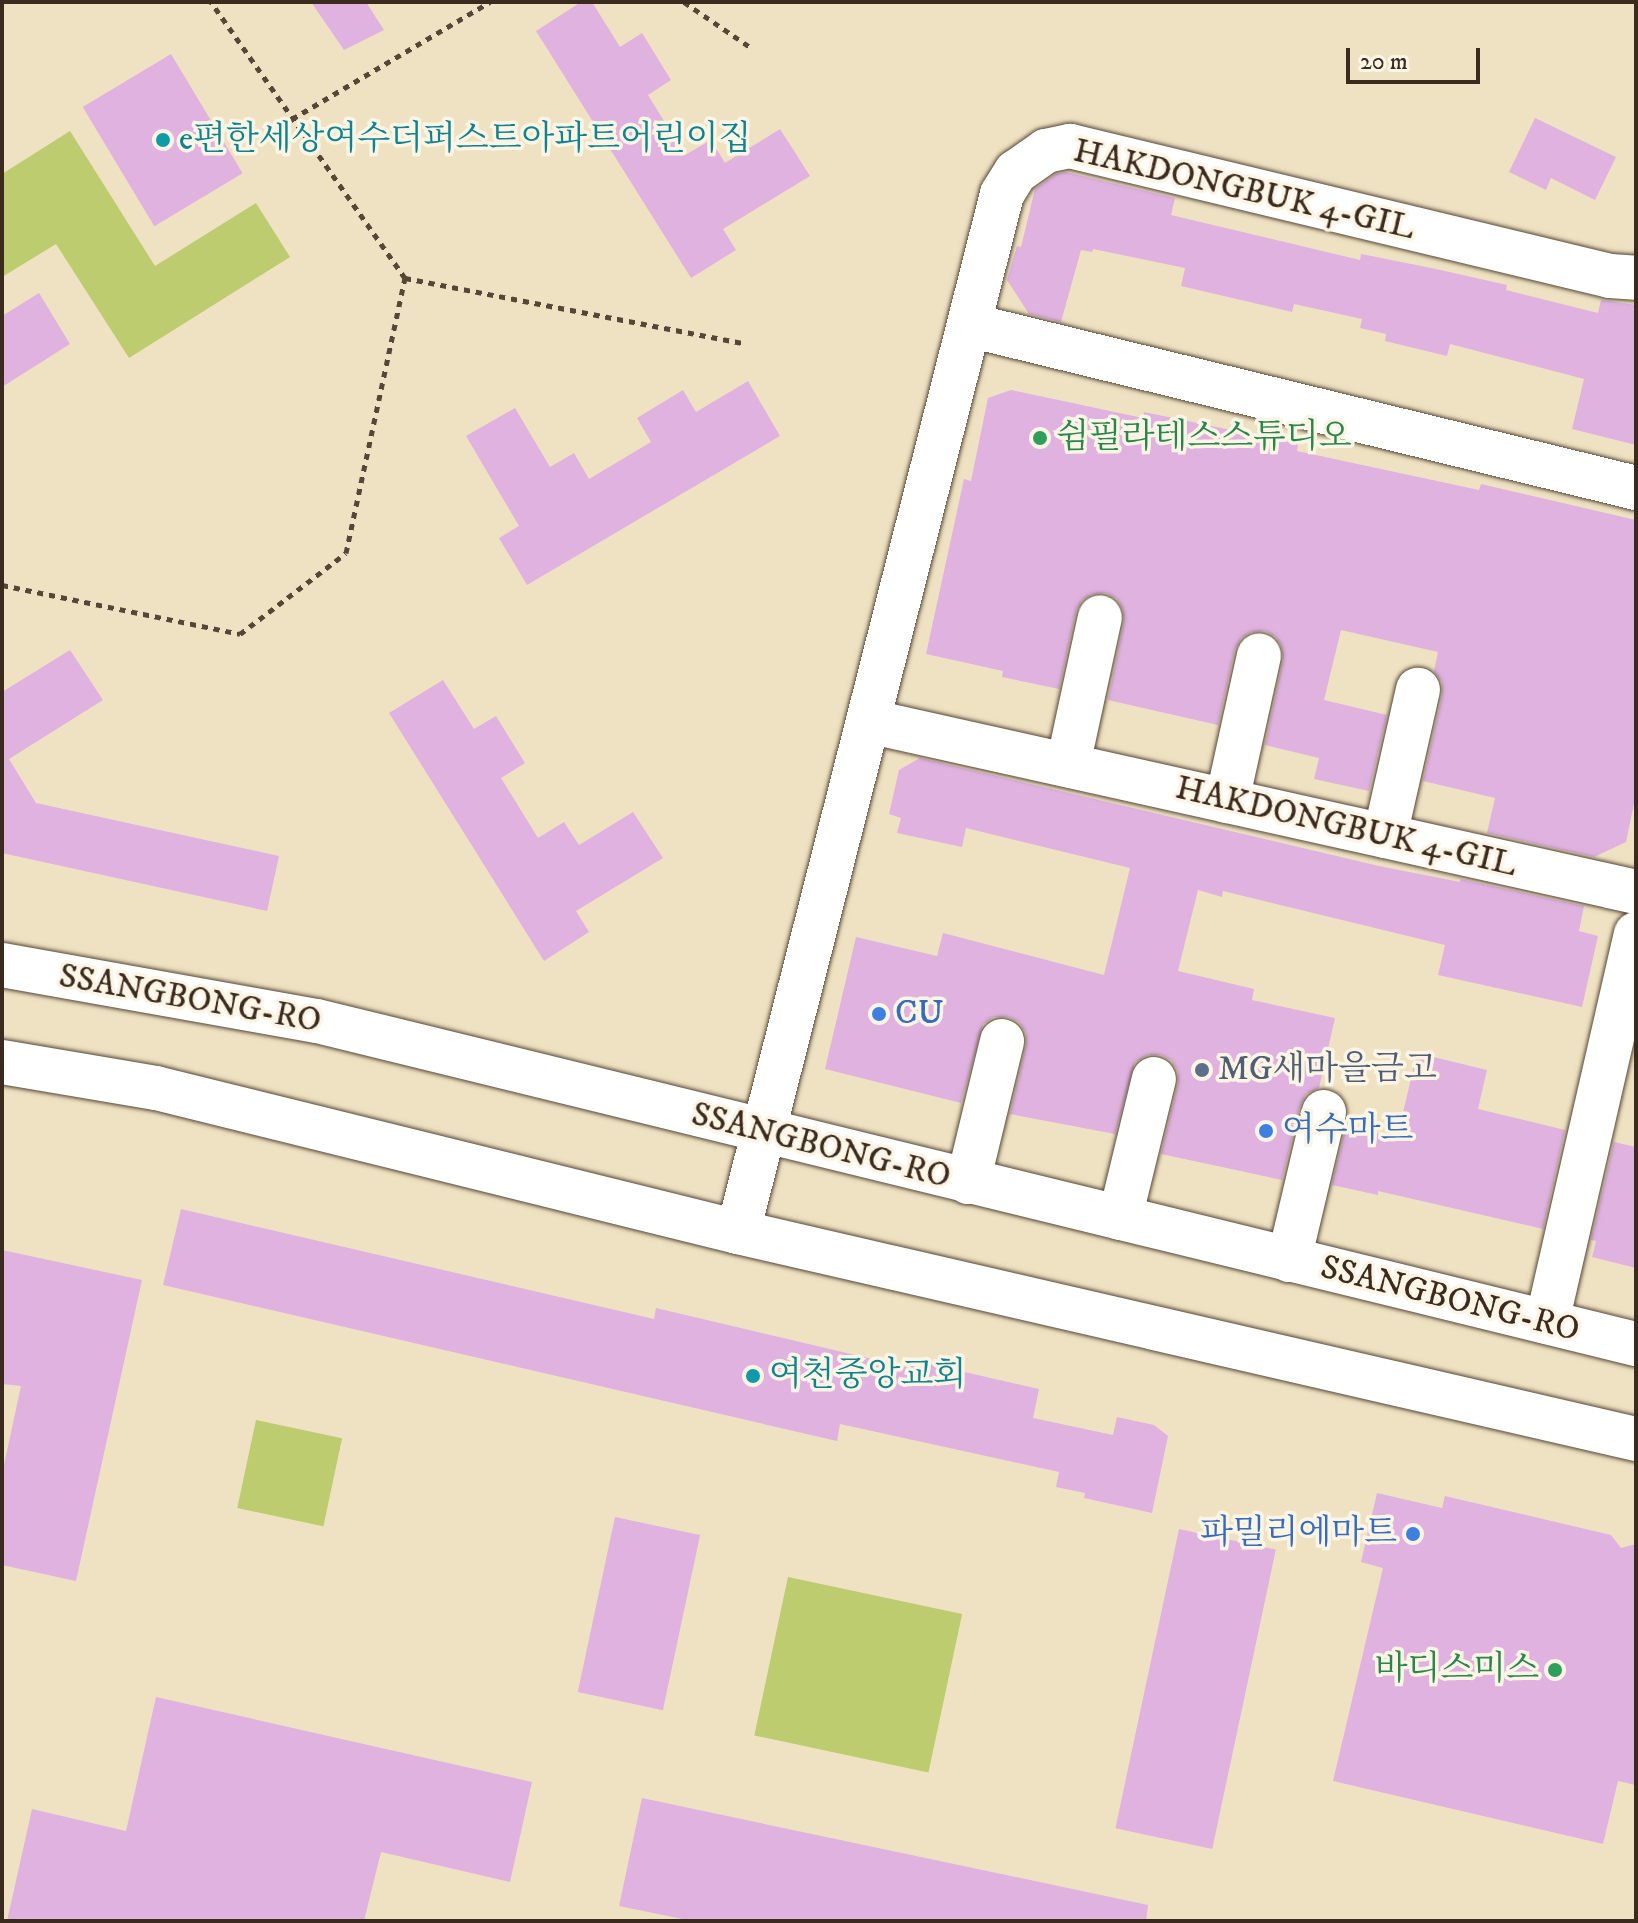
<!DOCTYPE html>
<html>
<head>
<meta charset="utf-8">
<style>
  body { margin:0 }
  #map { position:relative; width:1638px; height:1923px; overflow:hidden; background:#efe2c2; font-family:"IM FELL DW Pica","Noto Serif KR",serif }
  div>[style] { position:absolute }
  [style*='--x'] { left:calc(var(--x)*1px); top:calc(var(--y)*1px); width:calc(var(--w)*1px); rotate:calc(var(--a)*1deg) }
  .green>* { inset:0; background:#bccc6e; transform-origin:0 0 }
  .building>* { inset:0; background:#e0b2e0; transform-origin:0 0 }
  .path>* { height:5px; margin-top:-2.5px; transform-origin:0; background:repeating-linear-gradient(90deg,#564637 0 6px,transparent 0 12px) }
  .roads { filter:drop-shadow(0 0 2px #564637) drop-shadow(0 0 2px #564637) }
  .minor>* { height:44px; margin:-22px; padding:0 22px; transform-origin:22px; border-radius:22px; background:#fff }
  .dots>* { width:22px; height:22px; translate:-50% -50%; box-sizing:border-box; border:4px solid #fcf5e5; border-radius:50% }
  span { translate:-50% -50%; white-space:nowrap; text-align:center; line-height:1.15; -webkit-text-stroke:7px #fcf5e5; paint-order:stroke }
  .culture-label { font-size:34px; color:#0d838f }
  .left { translate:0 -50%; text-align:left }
  .street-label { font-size:34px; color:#3b2a1e }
  .leisure-label { font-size:34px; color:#27864d }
  .right { translate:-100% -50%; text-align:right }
  .shop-label { font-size:34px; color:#366cbe }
  .service-label { font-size:34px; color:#4e5e75 }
  .frame { position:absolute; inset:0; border:4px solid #3b2a1e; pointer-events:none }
  .scale { position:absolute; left:1346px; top:48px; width:134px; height:36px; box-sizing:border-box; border:4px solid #3b2a1e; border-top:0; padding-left:10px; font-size:24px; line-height:28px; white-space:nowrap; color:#3b2a1e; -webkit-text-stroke:6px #fcf5e5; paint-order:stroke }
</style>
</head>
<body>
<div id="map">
  <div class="green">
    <i style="clip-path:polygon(70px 131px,155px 266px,256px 203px,290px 257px,129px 358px,56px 244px,2px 277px,2px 174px)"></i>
    <i style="left:256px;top:1420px;width:88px;height:90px;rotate:12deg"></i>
    <i style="left:788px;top:1577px;width:178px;height:162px;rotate:12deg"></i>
  </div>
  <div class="building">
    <i style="clip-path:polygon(311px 2px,366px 2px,384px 30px,344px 50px)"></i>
    <i style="clip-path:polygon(581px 2px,592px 2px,620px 47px,642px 33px,671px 80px,648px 95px,685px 155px,711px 140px,725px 163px,780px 129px,810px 176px,723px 229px,736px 250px,691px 278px,536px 31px)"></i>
    <i style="left:171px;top:54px;width:139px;height:103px;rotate:59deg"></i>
    <i style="clip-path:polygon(1535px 118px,1616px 157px,1595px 200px,1551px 178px,1546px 190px,1509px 172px)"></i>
    <i style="clip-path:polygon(1066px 172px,1175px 198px,1171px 215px,1360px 260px,1361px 254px,1436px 269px,1507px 285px,1506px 290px,1598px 313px,1601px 300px,1636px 305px,1636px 445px,1572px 429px,1584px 379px,1450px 344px,1447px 356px,1385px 341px,1386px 334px,1360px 328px,1362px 319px,1294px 304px,1292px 312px,1181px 286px,1185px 268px,1093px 249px,1092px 252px,1081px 250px,1061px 322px,1029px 314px,1007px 280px,1017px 246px,1021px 247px,1035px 189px,1056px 174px)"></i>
    <i style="clip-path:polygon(39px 293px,70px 344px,2px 387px,2px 316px)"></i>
    <i style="clip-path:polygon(748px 381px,780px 436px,527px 585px,499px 538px,519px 526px,466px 436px,515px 408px,550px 467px,574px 453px,589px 479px,651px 442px,637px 418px,683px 390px,696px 412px)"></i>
    <i style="clip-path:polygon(1011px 390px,1143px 418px,1144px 412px,1298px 444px,1297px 451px,1479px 490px,1481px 484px,1636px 520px,1636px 794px,1626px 842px,1594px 857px,1487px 833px,1495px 798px,1423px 781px,1442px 696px,1442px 682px,1434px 671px,1438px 652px,1341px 630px,1324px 700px,1387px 715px,1369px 791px,1314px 779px,1319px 758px,1265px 745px,1283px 660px,1282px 647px,1276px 637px,1265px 631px,1251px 632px,1241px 638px,1235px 649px,1218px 725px,1108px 700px,1124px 622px,1123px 609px,1117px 599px,1106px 593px,1092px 594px,1082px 600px,1076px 611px,1059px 689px,1002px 677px,1003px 671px,926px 654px,964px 479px,971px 481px,988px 398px)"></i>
    <i style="clip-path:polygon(70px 650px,103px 700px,9px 759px,36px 803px,279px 856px,267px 911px,2px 853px,2px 692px)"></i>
    <i style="clip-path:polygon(443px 680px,474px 729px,496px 716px,525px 763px,501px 778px,538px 838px,564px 822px,579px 845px,633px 812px,663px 858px,576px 911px,589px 932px,544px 961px,389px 713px)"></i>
    <i style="clip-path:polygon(920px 758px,1379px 866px,1460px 882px,1460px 879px,1584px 906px,1579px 931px,1598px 936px,1582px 1007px,1438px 975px,1445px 945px,1223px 891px,1222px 897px,1198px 890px,1178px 971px,1254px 989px,1252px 1000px,1335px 1018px,1319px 1088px,1306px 1094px,1300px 1106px,1282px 1180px,1161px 1154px,1178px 1084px,1178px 1071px,1171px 1060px,1161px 1055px,1148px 1055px,1135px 1062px,1115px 1134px,1010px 1114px,1026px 1046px,1026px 1033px,1019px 1022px,1009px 1017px,994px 1017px,983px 1024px,961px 1103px,825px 1069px,856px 937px,937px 956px,943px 933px,1104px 975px,1130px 868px,966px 828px,962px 847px,897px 833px,901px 818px,889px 814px,899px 770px)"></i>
    <i style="clip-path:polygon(1417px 1053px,1487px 1070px,1478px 1109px,1565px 1130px,1543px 1229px,1378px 1191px,1378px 1195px,1332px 1185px,1346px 1126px,1397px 1138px)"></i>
    <i style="clip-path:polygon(1614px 1142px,1636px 1147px,1636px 1268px,1592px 1257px,1596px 1241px,1591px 1240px)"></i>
    <i style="clip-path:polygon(181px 1209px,654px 1319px,656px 1308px,910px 1368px,912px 1360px,1039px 1389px,1033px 1418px,1113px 1435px,1117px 1417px,1154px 1425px,1168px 1436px,1152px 1513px,1084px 1498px,1085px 1493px,1056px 1487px,1059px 1472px,840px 1424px,837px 1441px,163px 1285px)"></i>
    <i style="clip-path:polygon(2px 1250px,142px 1280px,76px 1581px,2px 1565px,2px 1474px,21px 1386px,2px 1384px)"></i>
    <i style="clip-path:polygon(1377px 1493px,1442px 1508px,1445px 1496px,1611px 1535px,1621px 1548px,1636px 1544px,1636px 1785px,1618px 1781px,1603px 1844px,1333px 1781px,1383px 1568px,1361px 1562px)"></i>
    <i style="left:615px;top:1517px;width:87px;height:179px;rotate:12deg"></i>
    <i style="left:1179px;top:1529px;width:99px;height:306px;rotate:12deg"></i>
    <i style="clip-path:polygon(156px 1697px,532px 1782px,510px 1882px,381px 1852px,364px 1921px,7px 1921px,32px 1809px,126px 1831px)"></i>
    <i style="clip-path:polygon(642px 1798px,1148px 1905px,1146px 1921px,692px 1921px,619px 1906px)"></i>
  </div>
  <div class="path">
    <i style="--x:684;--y:2;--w:83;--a:34.3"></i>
    <i style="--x:292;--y:119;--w:230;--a:-30.6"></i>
    <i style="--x:405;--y:278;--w:345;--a:10.9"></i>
    <i style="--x:2;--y:585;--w:243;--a:11.6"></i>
    <i style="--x:240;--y:634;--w:133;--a:-37.4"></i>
    <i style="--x:346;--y:553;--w:281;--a:-77.9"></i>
    <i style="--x:405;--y:278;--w:337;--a:-125.1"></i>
  </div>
  <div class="roads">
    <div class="minor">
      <i style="--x:969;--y:325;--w:687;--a:13.73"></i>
      <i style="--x:868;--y:721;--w:787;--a:12.55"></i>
      <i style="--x:1068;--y:765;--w:151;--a:-77.8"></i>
      <i style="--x:1227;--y:801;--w:149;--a:-77.6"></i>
      <i style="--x:1385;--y:836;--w:150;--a:-77.3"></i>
      <i style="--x:2;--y:965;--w:320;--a:10.1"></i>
      <i style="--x:317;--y:1021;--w:1358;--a:13.76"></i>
      <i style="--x:2;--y:1062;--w:156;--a:9.6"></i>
      <i style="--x:156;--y:1088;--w:600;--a:13.9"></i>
      <i style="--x:738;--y:1232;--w:922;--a:12.98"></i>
      <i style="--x:968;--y:1182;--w:145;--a:-76.4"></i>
      <i style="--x:1120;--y:1218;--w:143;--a:-76.3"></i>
      <i style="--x:738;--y:1232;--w:1071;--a:-75.73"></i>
      <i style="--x:1002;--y:194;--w:26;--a:-58"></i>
      <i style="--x:1016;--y:172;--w:37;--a:-35"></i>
      <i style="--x:1046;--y:151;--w:25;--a:-12"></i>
      <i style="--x:1070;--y:146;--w:555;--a:13.54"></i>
      <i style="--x:1610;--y:276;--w:26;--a:4"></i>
      <i style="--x:1289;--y:1260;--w:152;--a:-76.7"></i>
      <i style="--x:1547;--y:1322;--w:398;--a:-77.1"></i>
    </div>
  </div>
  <div class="dots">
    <i style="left:163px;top:140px;background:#0f9aa8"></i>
    <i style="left:1040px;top:438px;background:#2e9e5b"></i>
    <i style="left:879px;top:1014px;background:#3f7fe0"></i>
    <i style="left:1202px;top:1070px;background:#5c6f8a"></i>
    <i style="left:1266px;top:1131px;background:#3f7fe0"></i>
    <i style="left:753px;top:1376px;background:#0f9aa8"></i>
    <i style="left:1413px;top:1534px;background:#3f7fe0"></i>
    <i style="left:1555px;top:1670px;background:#2e9e5b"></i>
  </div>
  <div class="culture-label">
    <span class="left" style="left:179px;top:140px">e편한세상여수더퍼스트아파트어린이집</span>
    <span class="left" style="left:769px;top:1376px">여천중앙교회</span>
  </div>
  <div class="street-label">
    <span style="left:1244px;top:190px;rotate:13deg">HAKDONGBUK 4-GIL</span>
    <span style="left:1346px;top:827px;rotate:13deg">HAKDONGBUK 4-GIL</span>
    <span style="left:190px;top:999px;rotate:10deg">SSANGBONG-RO</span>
    <span style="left:821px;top:1146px;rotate:14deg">SSANGBONG-RO</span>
    <span style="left:1450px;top:1299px;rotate:14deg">SSANGBONG-RO</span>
  </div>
  <div class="leisure-label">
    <span class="left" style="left:1056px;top:438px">쉼필라테스스튜디오</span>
    <span class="right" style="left:1539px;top:1670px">바디스미스</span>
  </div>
  <div class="shop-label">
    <span class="left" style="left:895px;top:1014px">CU</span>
    <span class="left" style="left:1282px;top:1131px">여수마트</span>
    <span class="right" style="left:1397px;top:1534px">파밀리에마트</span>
  </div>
  <div class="service-label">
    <span class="left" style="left:1218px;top:1070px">MG새마을금고</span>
  </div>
  <div class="frame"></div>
  <div class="scale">20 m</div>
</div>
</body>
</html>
